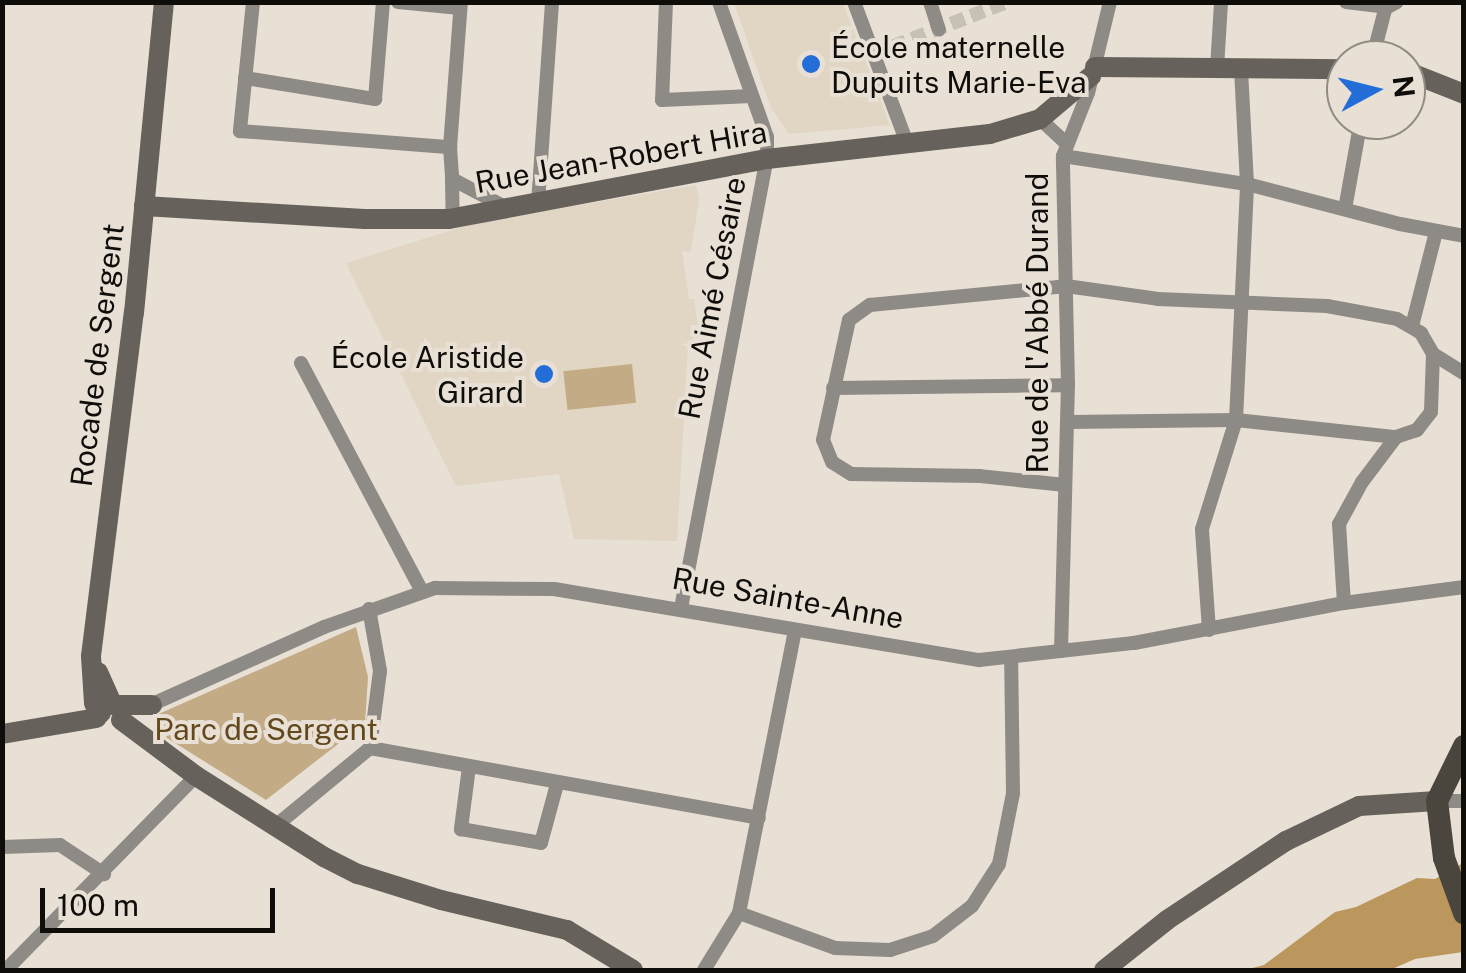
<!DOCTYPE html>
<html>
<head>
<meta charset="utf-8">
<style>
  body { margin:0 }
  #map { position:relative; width:1466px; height:973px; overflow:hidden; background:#e8e0d5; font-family:"Public Sans",sans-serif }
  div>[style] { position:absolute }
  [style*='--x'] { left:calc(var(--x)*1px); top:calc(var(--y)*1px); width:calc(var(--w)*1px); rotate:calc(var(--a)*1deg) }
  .built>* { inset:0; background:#e1d5c3 }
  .green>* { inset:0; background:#c3ab86; transform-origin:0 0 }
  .water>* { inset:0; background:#bb975d }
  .street-tunnel>* { height:14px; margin-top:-7px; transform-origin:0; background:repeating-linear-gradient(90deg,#c7c0b6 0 14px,transparent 0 21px) }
  .street>* { height:14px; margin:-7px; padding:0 7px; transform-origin:7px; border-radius:7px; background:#8e8b86 }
  .secondary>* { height:20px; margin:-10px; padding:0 10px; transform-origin:10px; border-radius:10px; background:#66625b }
  .primary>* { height:22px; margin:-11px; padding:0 11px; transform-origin:11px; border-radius:11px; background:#4a453d }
  .dots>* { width:28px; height:28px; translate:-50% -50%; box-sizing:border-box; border:5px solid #e8e0d5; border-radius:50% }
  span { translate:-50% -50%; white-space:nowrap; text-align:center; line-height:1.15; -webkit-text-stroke:8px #e8e0d5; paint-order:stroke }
  .poi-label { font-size:30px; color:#0f0d09 }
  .left { translate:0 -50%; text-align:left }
  .right { translate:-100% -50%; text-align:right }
  .street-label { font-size:30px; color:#0f0d09 }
  .park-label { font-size:30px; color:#62481c }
  .frame { position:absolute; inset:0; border:5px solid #0f0d09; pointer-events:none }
  .north { position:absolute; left:1326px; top:40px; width:100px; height:100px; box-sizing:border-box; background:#e8e0d5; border:2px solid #918c83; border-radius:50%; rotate:83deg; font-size:28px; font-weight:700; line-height:40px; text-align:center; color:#0f0d09 }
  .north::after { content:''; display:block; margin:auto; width:35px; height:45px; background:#226dd8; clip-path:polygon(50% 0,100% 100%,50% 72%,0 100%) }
  .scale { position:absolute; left:40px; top:888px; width:235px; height:45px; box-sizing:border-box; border:5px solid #0f0d09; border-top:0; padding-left:12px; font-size:30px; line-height:35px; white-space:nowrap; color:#0f0d09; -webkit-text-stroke:8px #e8e0d5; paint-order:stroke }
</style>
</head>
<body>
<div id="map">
  <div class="built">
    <i style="clip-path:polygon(734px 3px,843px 3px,890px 125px,789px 134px,771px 108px)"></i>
    <i style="clip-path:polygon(696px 185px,699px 199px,691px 252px,682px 251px,689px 299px,694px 299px,698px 325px,690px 325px,694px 342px,688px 344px,677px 541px,574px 539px,559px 474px,456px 486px,346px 263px,475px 223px)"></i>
  </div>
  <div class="green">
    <i style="left:632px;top:364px;width:39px;height:69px;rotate:84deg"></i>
    <i style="clip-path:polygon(356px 627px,368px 677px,365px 723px,266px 800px,167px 738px,154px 716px)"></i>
  </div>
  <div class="water">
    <i style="clip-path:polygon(1463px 863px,1463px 952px,1415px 959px,1390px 970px,1245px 970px,1264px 965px,1335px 912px,1356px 907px,1417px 878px,1435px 879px)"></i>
  </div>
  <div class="street-tunnel">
    <i style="--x:873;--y:54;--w:144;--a:-21.2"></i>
  </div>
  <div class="street">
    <i style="--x:253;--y:2;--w:130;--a:95.8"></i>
    <i style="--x:240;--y:131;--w:211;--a:4.4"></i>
    <i style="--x:450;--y:147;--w:32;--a:86"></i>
    <i style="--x:452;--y:179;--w:62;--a:27.8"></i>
    <i style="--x:398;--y:2;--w:62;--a:5.5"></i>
    <i style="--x:666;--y:2;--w:98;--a:92.3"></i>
    <i style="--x:662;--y:100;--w:90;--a:-2.5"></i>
    <i style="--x:854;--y:2;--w:151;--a:69.4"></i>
    <i style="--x:930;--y:2;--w:29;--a:72"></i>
    <i style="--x:1346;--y:2;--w:42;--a:6.8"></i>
    <i style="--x:1388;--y:7;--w:10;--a:-29"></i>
    <i style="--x:1372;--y:60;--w:60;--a:-75.5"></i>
    <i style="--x:1217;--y:68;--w:66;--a:-86.5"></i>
    <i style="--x:245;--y:78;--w:132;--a:9.2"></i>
    <i style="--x:375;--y:99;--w:97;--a:-85.3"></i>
    <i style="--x:1040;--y:119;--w:37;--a:43"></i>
    <i style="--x:450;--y:147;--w:145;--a:-85.7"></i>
    <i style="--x:1063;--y:156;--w:186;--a:8.7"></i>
    <i style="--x:1247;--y:184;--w:158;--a:14.7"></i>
    <i style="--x:1400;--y:224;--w:65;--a:10.6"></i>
    <i style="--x:452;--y:179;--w:39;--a:89"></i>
    <i style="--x:538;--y:203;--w:201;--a:-86"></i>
    <i style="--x:1345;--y:209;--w:90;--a:-79.8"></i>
    <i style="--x:1412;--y:326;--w:97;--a:-75.7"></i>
    <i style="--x:1433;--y:354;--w:36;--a:32"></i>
    <i style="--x:301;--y:363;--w:259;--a:62.1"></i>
    <i style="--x:833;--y:388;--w:235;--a:-0.7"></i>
    <i style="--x:1068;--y:422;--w:168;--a:-0.7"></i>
    <i style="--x:1236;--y:420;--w:161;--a:6.1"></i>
    <i style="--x:1065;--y:485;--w:85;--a:-174"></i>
    <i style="--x:980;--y:476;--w:129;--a:-179.1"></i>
    <i style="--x:851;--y:474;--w:22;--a:-148"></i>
    <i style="--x:832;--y:462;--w:24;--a:-112"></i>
    <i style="--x:823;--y:440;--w:123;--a:-77.8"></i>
    <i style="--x:849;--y:320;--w:26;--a:-36"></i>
    <i style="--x:870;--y:305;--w:197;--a:-5.5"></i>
    <i style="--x:1066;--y:286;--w:93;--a:8"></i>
    <i style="--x:1158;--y:299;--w:169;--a:2.4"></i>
    <i style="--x:1327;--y:306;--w:71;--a:10.5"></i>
    <i style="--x:1397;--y:319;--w:28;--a:30"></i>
    <i style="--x:1421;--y:333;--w:24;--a:60"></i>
    <i style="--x:1433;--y:354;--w:58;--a:92"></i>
    <i style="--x:1431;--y:412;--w:23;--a:128"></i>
    <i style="--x:1417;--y:430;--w:22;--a:162"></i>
    <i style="--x:1396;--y:437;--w:56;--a:127.1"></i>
    <i style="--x:1362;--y:482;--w:48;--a:118.7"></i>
    <i style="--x:1339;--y:524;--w:79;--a:86.4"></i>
    <i style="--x:681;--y:608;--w:457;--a:-79.2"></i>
    <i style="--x:767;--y:159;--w:22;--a:-90"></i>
    <i style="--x:767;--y:137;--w:143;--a:-109.6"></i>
    <i style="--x:369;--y:609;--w:63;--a:79.9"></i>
    <i style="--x:380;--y:671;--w:78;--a:97.4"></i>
    <i style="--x:1209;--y:630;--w:101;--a:-94"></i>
    <i style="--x:1202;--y:529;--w:114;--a:-72.7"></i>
    <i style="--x:1236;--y:420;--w:236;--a:-87.3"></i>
    <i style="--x:1247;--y:184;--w:115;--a:-93"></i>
    <i style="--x:1061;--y:651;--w:266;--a:-88.5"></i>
    <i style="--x:1068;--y:385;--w:229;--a:-91.3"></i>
    <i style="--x:1063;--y:156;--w:68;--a:-68.4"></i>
    <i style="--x:1088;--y:93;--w:94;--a:-76.4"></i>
    <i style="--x:146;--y:707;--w:195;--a:-24.2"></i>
    <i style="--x:324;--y:627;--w:118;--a:-19.4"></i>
    <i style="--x:435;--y:588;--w:119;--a:0.5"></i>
    <i style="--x:554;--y:589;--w:431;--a:9.5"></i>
    <i style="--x:979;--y:660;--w:156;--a:-6.3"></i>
    <i style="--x:1134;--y:643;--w:214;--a:-10.8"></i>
    <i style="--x:1344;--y:603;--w:121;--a:-7.6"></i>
    <i style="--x:469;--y:767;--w:63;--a:97.4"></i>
    <i style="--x:461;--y:829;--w:81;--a:9.9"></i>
    <i style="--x:541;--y:843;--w:61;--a:-74.8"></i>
    <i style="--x:1437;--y:801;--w:27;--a:0"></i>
    <i style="--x:273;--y:828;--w:126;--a:-39.5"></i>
    <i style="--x:370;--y:748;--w:395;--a:10.2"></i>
    <i style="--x:2;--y:847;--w:58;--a:-2"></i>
    <i style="--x:60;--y:845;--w:53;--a:33.4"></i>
    <i style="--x:739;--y:913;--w:102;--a:20"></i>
    <i style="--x:835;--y:948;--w:55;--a:2.1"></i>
    <i style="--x:890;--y:950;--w:45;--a:-18"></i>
    <i style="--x:933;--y:936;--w:49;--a:-37.6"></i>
    <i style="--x:972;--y:906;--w:50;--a:-57.3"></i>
    <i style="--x:999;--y:864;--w:72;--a:-78.8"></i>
    <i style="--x:1013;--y:793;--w:135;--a:-90.8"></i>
    <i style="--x:6;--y:970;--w:272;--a:-45.6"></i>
    <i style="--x:704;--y:970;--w:67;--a:-58.4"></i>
    <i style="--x:739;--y:913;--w:288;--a:-78.8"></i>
  </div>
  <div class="secondary">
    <i style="--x:1095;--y:67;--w:251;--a:0.5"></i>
    <i style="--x:1406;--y:71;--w:62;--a:21.6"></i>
    <i style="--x:144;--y:206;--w:221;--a:3.4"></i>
    <i style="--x:365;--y:219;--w:84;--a:0"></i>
    <i style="--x:449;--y:219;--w:324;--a:-10.7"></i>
    <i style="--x:767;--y:159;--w:224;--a:-6.4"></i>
    <i style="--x:990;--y:134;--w:52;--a:-16.7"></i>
    <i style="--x:1040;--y:119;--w:67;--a:-40.1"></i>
    <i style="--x:98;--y:672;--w:36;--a:66"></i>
    <i style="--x:113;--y:705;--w:39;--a:0"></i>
    <i style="--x:101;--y:713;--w:12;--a:-125"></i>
    <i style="--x:94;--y:703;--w:47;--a:-93.7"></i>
    <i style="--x:91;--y:656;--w:346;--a:-82.9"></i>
    <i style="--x:134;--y:313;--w:312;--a:-84.5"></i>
    <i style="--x:121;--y:720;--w:94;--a:36.7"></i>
    <i style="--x:196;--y:776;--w:151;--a:32.3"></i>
    <i style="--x:324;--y:857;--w:38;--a:27"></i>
    <i style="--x:358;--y:874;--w:87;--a:17.4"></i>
    <i style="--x:441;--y:900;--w:130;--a:13.4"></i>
    <i style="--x:567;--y:930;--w:77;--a:31.2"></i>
    <i style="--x:2;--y:734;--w:96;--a:-9.6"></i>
    <i style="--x:1104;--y:970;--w:80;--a:-38.4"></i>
    <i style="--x:1167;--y:920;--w:143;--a:-33.6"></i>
    <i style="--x:1286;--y:841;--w:81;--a:-25.6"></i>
    <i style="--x:1359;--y:806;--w:78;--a:-3.7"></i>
  </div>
  <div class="primary">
    <i style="--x:1464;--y:746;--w:61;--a:116.1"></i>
    <i style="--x:1437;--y:801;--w:57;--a:83"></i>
    <i style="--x:1444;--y:858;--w:59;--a:70"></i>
  </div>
  <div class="dots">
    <i style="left:811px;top:64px;background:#226dd8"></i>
    <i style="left:544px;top:374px;background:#226dd8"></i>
  </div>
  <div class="poi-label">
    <span class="left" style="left:831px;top:64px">École maternelle<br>Dupuits Marie-Eva</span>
    <span class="right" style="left:524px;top:374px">École Aristide<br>Girard</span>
  </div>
  <div class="street-label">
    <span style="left:621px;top:157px;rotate:-10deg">Rue Jean-Robert Hira</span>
    <span style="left:712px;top:298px;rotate:-79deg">Rue Aimé Césaire</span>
    <span style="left:1037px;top:323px;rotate:-90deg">Rue de l'Abbé Durand</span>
    <span style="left:97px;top:355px;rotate:-83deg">Rocade de Sergent</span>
    <span style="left:788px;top:598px;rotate:10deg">Rue Sainte-Anne</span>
  </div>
  <div class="park-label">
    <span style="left:266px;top:729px">Parc de Sergent</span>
  </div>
  <div class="frame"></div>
  <div class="north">N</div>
  <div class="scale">100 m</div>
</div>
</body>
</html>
